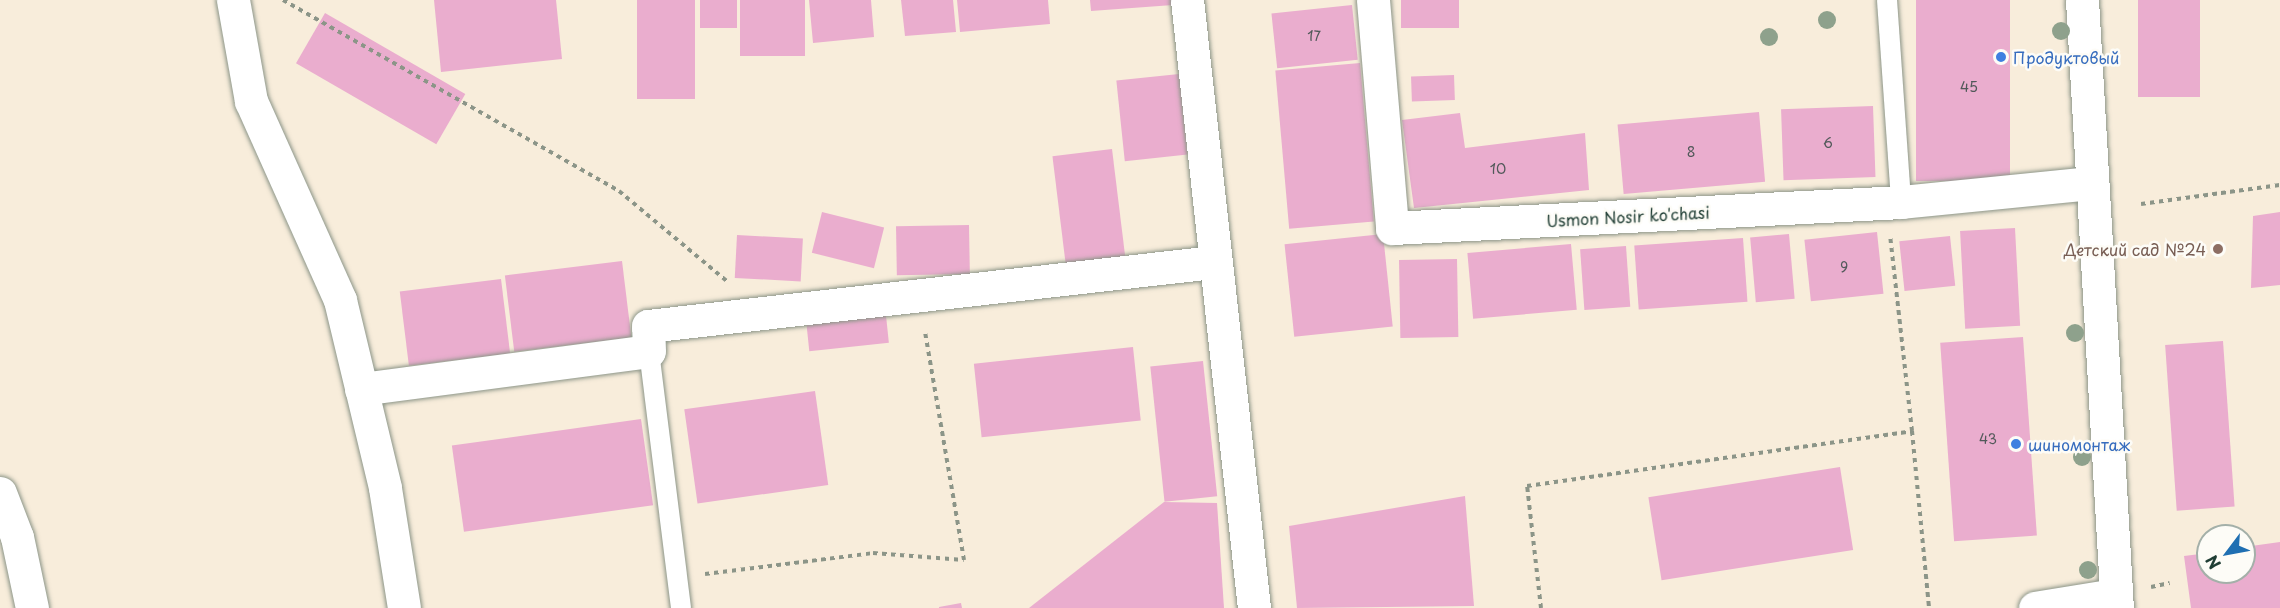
<!DOCTYPE html>
<html>
<head>
<meta charset="utf-8">
<style>
  body { margin:0 }
  #map { position:relative; width:2280px; height:608px; overflow:hidden; background:#f8eddb; font-family:"Playpen Sans",sans-serif }
  div>[style] { position:absolute }
  [style*='--x'] { left:calc(var(--x)*1px); top:calc(var(--y)*1px); width:calc(var(--w)*1px); rotate:calc(var(--a)*1deg) }
  .building>* { inset:0; background:#eaadce; transform-origin:0 0 }
  .path>* { height:4px; margin-top:-2px; transform-origin:0; background:repeating-linear-gradient(90deg,#8c9588 0 4.5px,transparent 0 9px) }
  .roads { filter:drop-shadow(0 0 2px #8c9588) drop-shadow(0 0 2px #8c9588) }
  .service>* { height:20px; margin:-10px; padding:0 10px; transform-origin:10px; border-radius:10px; background:#fff }
  .minor>* { height:33px; margin:-16.5px; padding:0 16.5px; transform-origin:16.5px; border-radius:16.5px; background:#fff }
  .tertiary>* { height:33px; margin:-16.5px; padding:0 16.5px; transform-origin:16.5px; border-radius:16.5px; background:#fff }
  .trees>* { width:18px; height:18px; margin:-9px; border-radius:50%; background:#8ea18c }
  .dots>* { width:16px; height:16px; translate:-50% -50%; box-sizing:border-box; border:3px solid #fdfcf7; border-radius:50% }
  span { translate:-50% -50%; white-space:nowrap; text-align:center; line-height:1.15; -webkit-text-stroke:5px #fdfcf7; paint-order:stroke }
  .number-label { font-size:14px; color:#52595a }
  .number-label span { -webkit-text-stroke-width:0 }
  .shop-label { font-size:16px; color:#366cbe }
  .left { translate:0 -50%; text-align:left }
  .street-label { font-size:16px; color:#1f3d34 }
  .education-label { font-size:16px; color:#785e54 }
  .right { translate:-100% -50%; text-align:right }
  .north { position:absolute; left:2196px; top:524px; width:60px; height:60px; box-sizing:border-box; background:#fdfcf7; border:2px solid #a4b0a9; border-radius:50%; rotate:238deg; font-size:16px; font-weight:700; line-height:24px; text-align:center; color:#1f3d34 }
  .north::after { content:''; display:block; margin:auto; width:21px; height:27px; background:#1f6fb2; clip-path:polygon(50% 0,100% 100%,50% 72%,0 100%) }
</style>
</head>
<body>
<div id="map">
  <div class="building">
    <i style="clip-path:polygon(434px 0,556px 0,562px 59px,441px 72px)"></i>
    <i style="left:637px;top:0;width:58px;height:99px"></i>
    <i style="left:700px;top:0;width:37px;height:28px"></i>
    <i style="left:740px;top:0;width:65px;height:56px"></i>
    <i style="clip-path:polygon(809px 0,871px 0,874px 37px,813px 43px)"></i>
    <i style="clip-path:polygon(901px 0,953px 0,956px 32px,905px 36px)"></i>
    <i style="clip-path:polygon(957px 0,1048px 0,1050px 24px,960px 32px)"></i>
    <i style="clip-path:polygon(1090px 0,1173px 0,1173px 5px,1091px 11px)"></i>
    <i style="left:1401px;top:0;width:58px;height:28px"></i>
    <i style="left:1916px;top:0;width:94px;height:181px"></i>
    <i style="left:2138px;top:0;width:62px;height:97px"></i>
    <i style="left:1352px;top:5px;width:55px;height:81px;rotate:84deg"></i>
    <i style="left:325px;top:13px;width:162px;height:58px;rotate:30deg"></i>
    <i style="left:1360px;top:63px;width:159px;height:85px;rotate:85deg"></i>
    <i style="left:1179px;top:74px;width:81px;height:63px;rotate:84deg"></i>
    <i style="left:1454px;top:75px;width:25px;height:43px;rotate:88deg"></i>
    <i style="left:1873px;top:106px;width:71px;height:92px;rotate:88deg"></i>
    <i style="left:1759px;top:112px;width:70px;height:142px;rotate:85deg"></i>
    <i style="clip-path:polygon(1460px 113px,1465px 148px,1585px 133px,1589px 190px,1414px 208px,1402px 120px)"></i>
    <i style="left:1112px;top:149px;width:116px;height:60px;rotate:83deg"></i>
    <i style="left:822px;top:212px;width:64px;height:42px;rotate:14deg"></i>
    <i style="clip-path:polygon(2280px 212px,2280px 285px,2251px 288px,2253px 216px)"></i>
    <i style="left:969px;top:225px;width:49px;height:73px;rotate:89deg"></i>
    <i style="left:2015px;top:228px;width:98px;height:55px;rotate:87deg"></i>
    <i style="left:1877px;top:232px;width:62px;height:73px;rotate:84deg"></i>
    <i style="left:1383px;top:234px;width:93px;height:99px;rotate:84deg"></i>
    <i style="left:1789px;top:234px;width:65px;height:39px;rotate:85deg"></i>
    <i style="left:737px;top:235px;width:66px;height:43px;rotate:3deg"></i>
    <i style="left:1950px;top:236px;width:50px;height:51px;rotate:84deg"></i>
    <i style="left:1743px;top:238px;width:64px;height:109px;rotate:86deg"></i>
    <i style="left:1571px;top:244px;width:66px;height:104px;rotate:85deg"></i>
    <i style="left:1626px;top:246px;width:61px;height:46px;rotate:86deg"></i>
    <i style="left:1457px;top:259px;width:78px;height:58px;rotate:89deg"></i>
    <i style="left:622px;top:261px;width:77px;height:118px;rotate:83deg"></i>
    <i style="left:501px;top:279px;width:75px;height:102px;rotate:83deg"></i>
    <i style="left:885px;top:306px;width:37px;height:80px;rotate:84deg"></i>
    <i style="left:2023px;top:337px;width:199px;height:83px;rotate:86deg"></i>
    <i style="left:2223px;top:341px;width:166px;height:58px;rotate:86deg"></i>
    <i style="left:1133px;top:347px;width:74px;height:160px;rotate:84deg"></i>
    <i style="left:1203px;top:361px;width:136px;height:53px;rotate:84deg"></i>
    <i style="left:815px;top:391px;width:95px;height:132px;rotate:82deg"></i>
    <i style="left:641px;top:419px;width:87px;height:191px;rotate:82deg"></i>
    <i style="left:1840px;top:467px;width:84px;height:194px;rotate:81deg"></i>
    <i style="clip-path:polygon(1465px 496px,1474px 606px,1297px 608px,1289px 526px)"></i>
    <i style="clip-path:polygon(1164px 502px,1217px 503px,1224px 608px,1029px 608px)"></i>
    <i style="clip-path:polygon(2280px 542px,2280px 608px,2191px 608px,2184px 556px,2208px 553px,2208px 572px,2244px 572px,2244px 547px)"></i>
    <i style="clip-path:polygon(961px 603px,962px 608px,939px 608px,939px 607px)"></i>
  </div>
  <div class="path">
    <i style="--x:283;--y:0;--w:386;--a:29.6"></i>
    <i style="--x:619;--y:191;--w:142;--a:39.9"></i>
    <i style="--x:2141;--y:204;--w:140;--a:-7.8"></i>
    <i style="--x:1912;--y:431;--w:178;--a:84.5"></i>
    <i style="--x:705;--y:574;--w:169;--a:-7.1"></i>
    <i style="--x:873;--y:553;--w:91;--a:4.4"></i>
    <i style="--x:964;--y:560;--w:232;--a:-99.7"></i>
    <i style="--x:2151;--y:587;--w:19;--a:-12"></i>
    <i style="--x:1541;--y:608;--w:123;--a:-96.5"></i>
    <i style="--x:1527;--y:486;--w:389;--a:-8.1"></i>
    <i style="--x:1912;--y:431;--w:196;--a:-96.4"></i>
  </div>
  <div class="roads">
    <div class="service">
      <i style="--x:1887;--y:0;--w:202;--a:86"></i>
      <i style="--x:649;--y:351;--w:259;--a:82.9"></i>
    </div>
    <div class="minor">
      <i style="--x:233;--y:0;--w:103;--a:79.9"></i>
      <i style="--x:251;--y:101;--w:218;--a:65.9"></i>
      <i style="--x:340;--y:300;--w:193;--a:76.5"></i>
      <i style="--x:385;--y:488;--w:121;--a:81"></i>
      <i style="--x:1187;--y:0;--w:612;--a:83.71"></i>
      <i style="--x:1373;--y:0;--w:229;--a:85.2"></i>
      <i style="--x:1392;--y:228;--w:510;--a:-2.92"></i>
      <i style="--x:1901;--y:202;--w:192;--a:-5.7"></i>
      <i style="--x:361;--y:389;--w:290;--a:-7.5"></i>
      <i style="--x:649;--y:351;--w:25;--a:-92"></i>
      <i style="--x:648;--y:326;--w:569;--a:-6.46"></i>
      <i style="--x:0;--y:493;--w:47;--a:68.9"></i>
      <i style="--x:17;--y:537;--w:73;--a:78.1"></i>
      <i style="--x:2035;--y:608;--w:81;--a:-9.2"></i>
    </div>
    <div class="tertiary">
      <i style="--x:2082;--y:0;--w:609;--a:86.71"></i>
    </div>
  </div>
  <div class="trees">
    <i style="left:1827px;top:20px"></i>
    <i style="left:2061px;top:31px"></i>
    <i style="left:1769px;top:37px"></i>
    <i style="left:2075px;top:333px"></i>
    <i style="left:2082px;top:457px"></i>
    <i style="left:2088px;top:570px"></i>
  </div>
  <div class="dots">
    <i style="left:2001px;top:57px;background:#3f7fe0"></i>
    <i style="left:2218px;top:249px;background:#8d6e63"></i>
    <i style="left:2016px;top:444px;background:#3f7fe0"></i>
  </div>
  <div class="number-label">
    <span style="left:1314px;top:36px">17</span>
    <span style="left:1969px;top:87px">45</span>
    <span style="left:1828px;top:143px">6</span>
    <span style="left:1691px;top:152px">8</span>
    <span style="left:1498px;top:169px">10</span>
    <span style="left:1844px;top:267px">9</span>
    <span style="left:1988px;top:439px">43</span>
  </div>
  <div class="shop-label">
    <span class="left" style="left:2013px;top:57px">Продуктовый</span>
    <span class="left" style="left:2028px;top:444px">шиномонтаж</span>
  </div>
  <div class="street-label">
    <span style="left:1628px;top:216px;rotate:-3deg">Usmon Nosir ko'chasi</span>
  </div>
  <div class="education-label">
    <span class="right" style="left:2206px;top:249px">Детский сад №24</span>
  </div>
  <div class="north">N</div>
</div>
</body>
</html>
